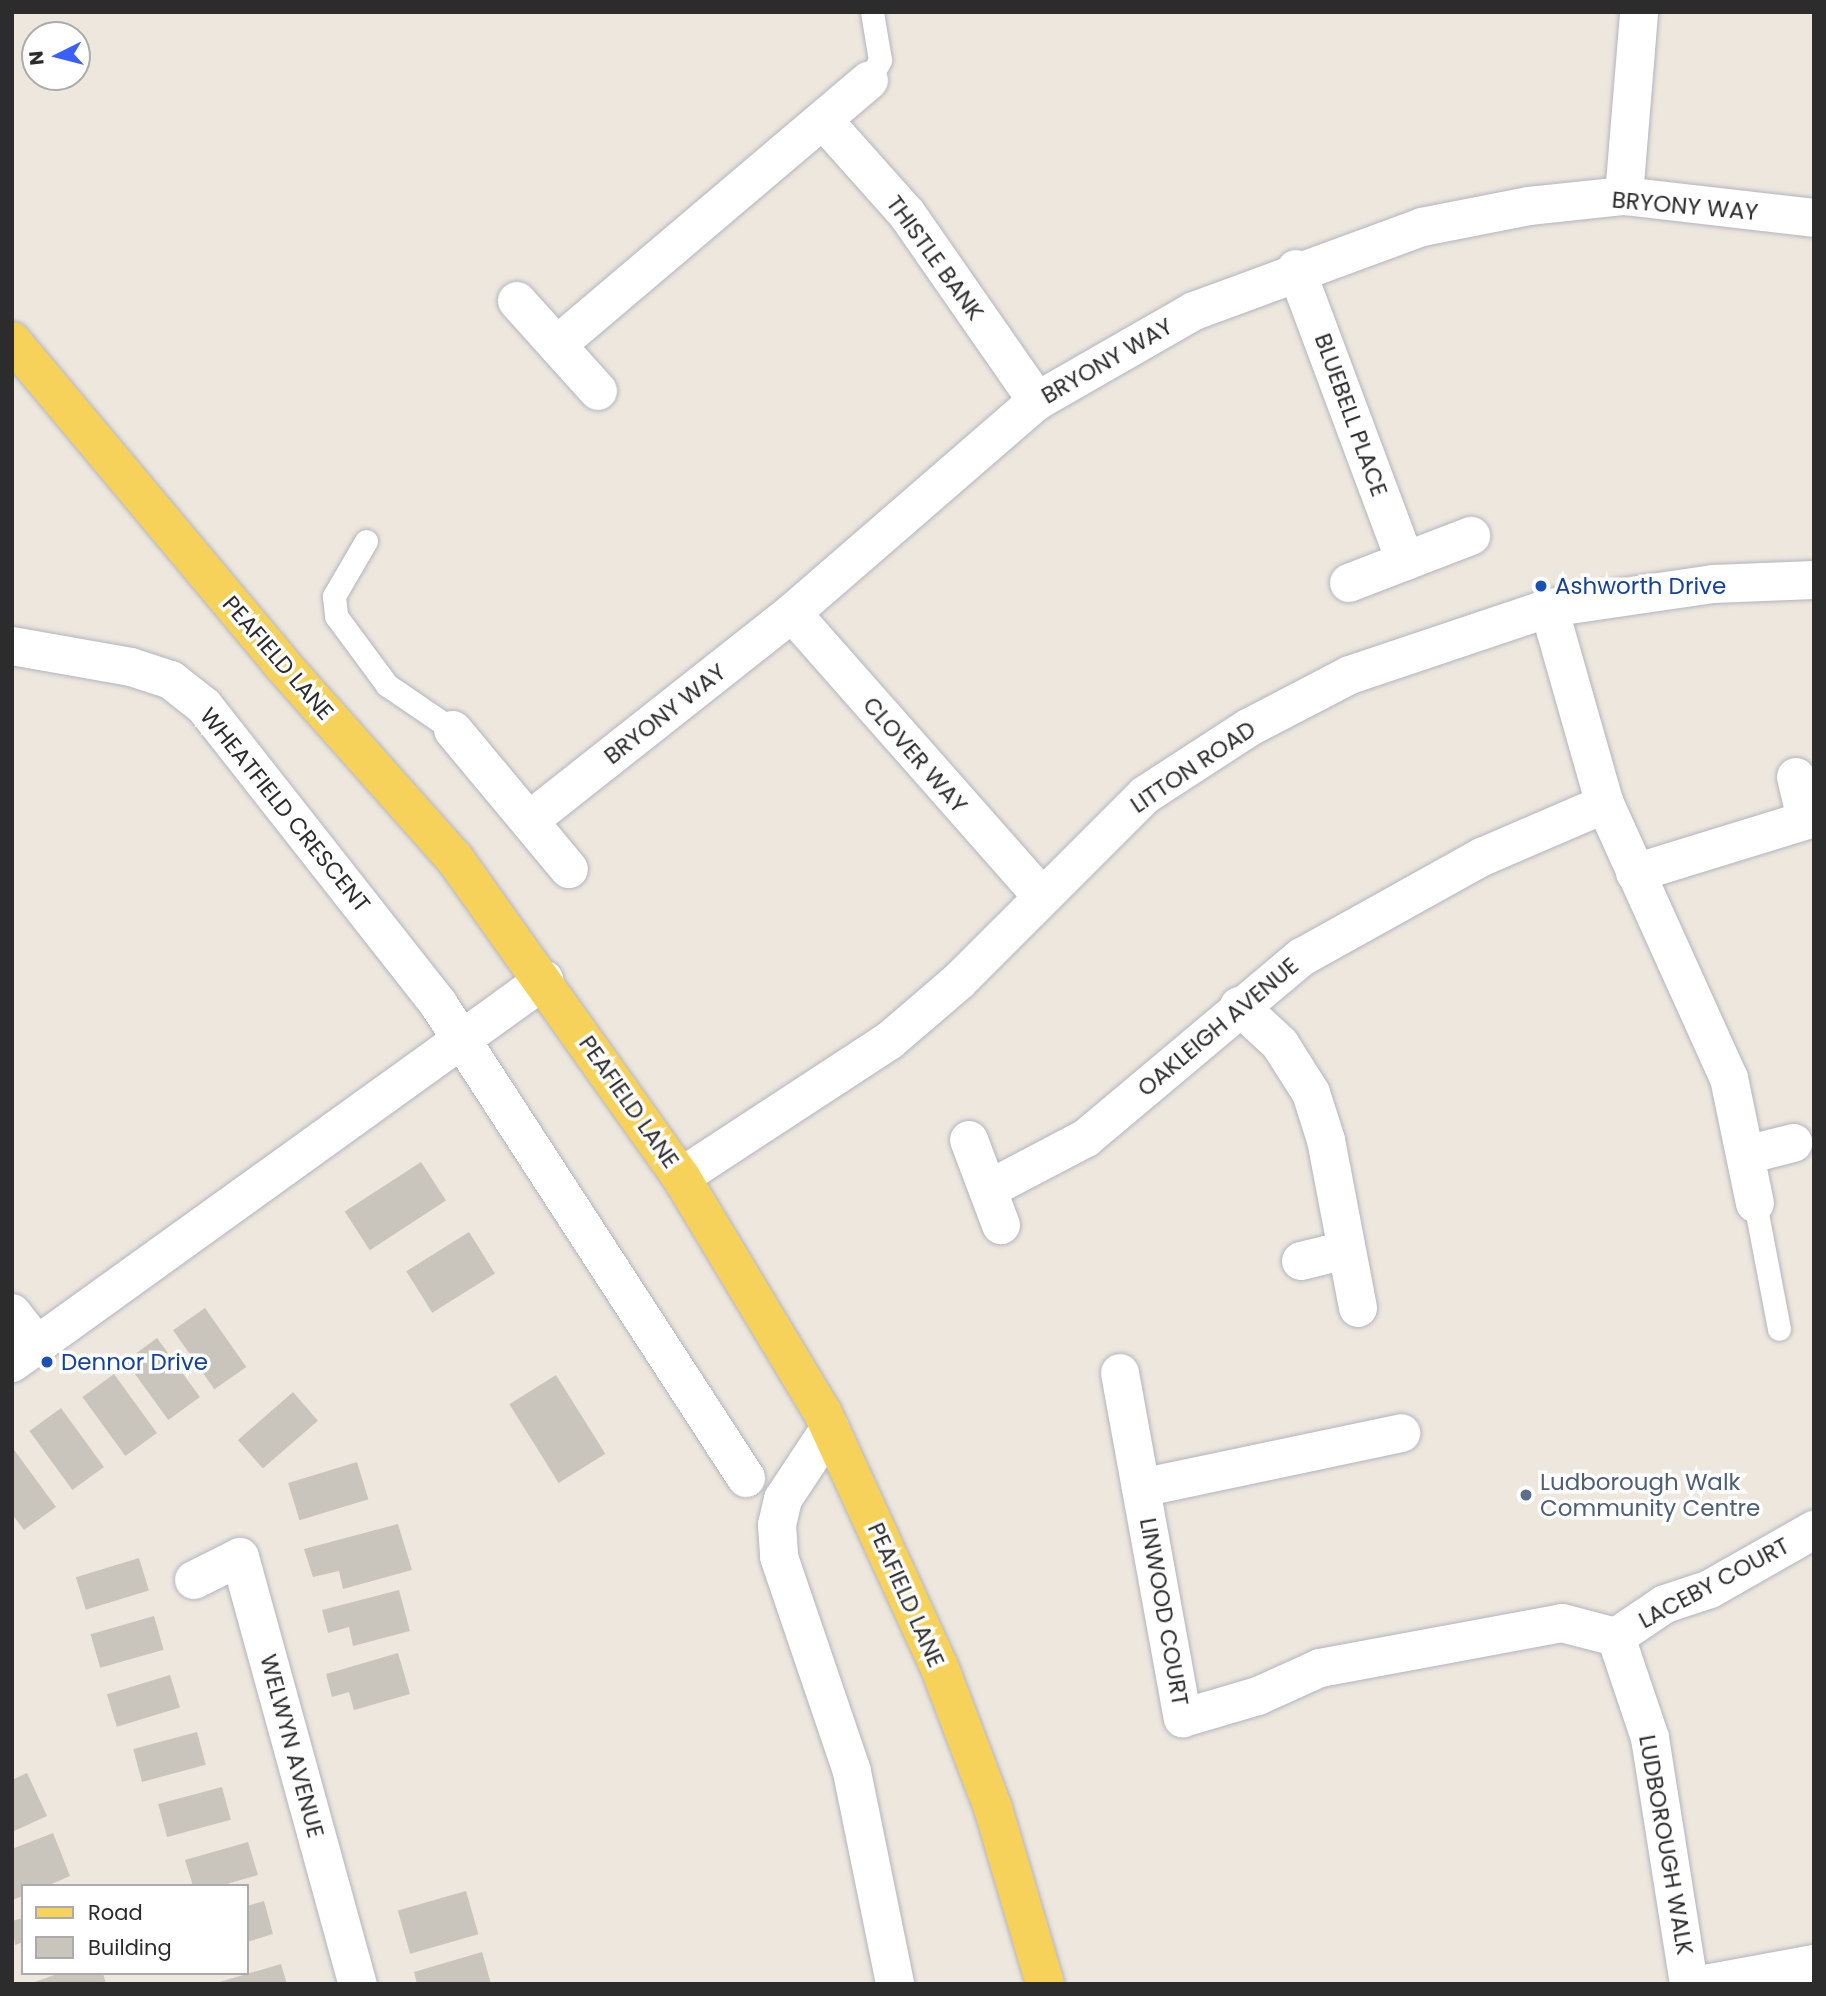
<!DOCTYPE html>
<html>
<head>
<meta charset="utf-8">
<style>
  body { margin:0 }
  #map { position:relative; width:1826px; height:1996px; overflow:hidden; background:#eee7dd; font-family:Poppins,sans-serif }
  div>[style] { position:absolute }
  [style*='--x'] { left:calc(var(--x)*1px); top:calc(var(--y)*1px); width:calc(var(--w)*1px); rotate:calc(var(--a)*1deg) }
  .building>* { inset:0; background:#c9c5bc; transform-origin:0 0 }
  .roads { filter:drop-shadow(0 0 2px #b2b4c0) drop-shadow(0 0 2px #b2b4c0) }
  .service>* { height:23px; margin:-11.5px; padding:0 11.5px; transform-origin:11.5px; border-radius:11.5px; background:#fff }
  .minor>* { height:38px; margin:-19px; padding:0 19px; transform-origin:19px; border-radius:19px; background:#fff }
  .primary>* { height:38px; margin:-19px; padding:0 19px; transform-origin:19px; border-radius:19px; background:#f7d25a }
  .dots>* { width:19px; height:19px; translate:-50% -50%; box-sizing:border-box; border:4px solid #fff; border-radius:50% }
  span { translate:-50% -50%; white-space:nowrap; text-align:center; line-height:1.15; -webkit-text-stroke:7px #fff; paint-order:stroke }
  .street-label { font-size:23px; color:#2c2c2c }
  .transit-label { font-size:23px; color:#164399 }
  .left { translate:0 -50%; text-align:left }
  .service-label { font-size:23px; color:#4e5e75 }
  .frame { position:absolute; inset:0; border:14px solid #2c2c2c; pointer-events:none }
  .legend { position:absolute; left:21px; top:1884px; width:228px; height:91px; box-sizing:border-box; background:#fff; border:2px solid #ababab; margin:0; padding:9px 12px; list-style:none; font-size:21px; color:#2c2c2c }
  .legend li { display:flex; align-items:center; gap:14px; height:35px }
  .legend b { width:35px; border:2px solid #ababab }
  .north { position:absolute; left:21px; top:21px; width:70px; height:70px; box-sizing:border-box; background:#fff; border:2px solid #ababab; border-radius:50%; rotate:264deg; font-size:19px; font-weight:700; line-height:28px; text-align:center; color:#2c2c2c }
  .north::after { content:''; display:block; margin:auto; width:24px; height:32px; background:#395fff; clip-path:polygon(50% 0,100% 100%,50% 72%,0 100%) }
</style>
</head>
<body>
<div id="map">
  <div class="building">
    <i style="left:421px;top:1162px;width:46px;height:91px;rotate:57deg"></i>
    <i style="left:469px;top:1232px;width:49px;height:74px;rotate:58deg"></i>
    <i style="left:205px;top:1308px;width:72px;height:39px;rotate:55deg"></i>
    <i style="left:157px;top:1338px;width:73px;height:39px;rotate:54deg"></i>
    <i style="left:114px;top:1374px;width:73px;height:39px;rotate:54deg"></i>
    <i style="left:556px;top:1375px;width:93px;height:55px;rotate:58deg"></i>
    <i style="left:293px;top:1392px;width:38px;height:73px;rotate:49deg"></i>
    <i style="left:61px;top:1408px;width:73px;height:39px;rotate:54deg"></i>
    <i style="clip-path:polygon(12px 1447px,56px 1507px,24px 1530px,12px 1514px)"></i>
    <i style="left:357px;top:1462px;width:39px;height:72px;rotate:73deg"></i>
    <i style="clip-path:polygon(398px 1524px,412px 1570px,343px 1589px,339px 1571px,313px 1577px,304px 1549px)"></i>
    <i style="left:139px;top:1558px;width:34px;height:66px;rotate:73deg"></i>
    <i style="clip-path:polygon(399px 1590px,410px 1631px,353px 1646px,349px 1627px,328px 1633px,322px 1610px)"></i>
    <i style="left:154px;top:1616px;width:35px;height:66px;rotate:74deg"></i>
    <i style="clip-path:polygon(398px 1653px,410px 1694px,354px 1710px,349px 1692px,332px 1697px,326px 1674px)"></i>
    <i style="left:170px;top:1675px;width:34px;height:66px;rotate:73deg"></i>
    <i style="left:197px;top:1732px;width:34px;height:66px;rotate:75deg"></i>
    <i style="clip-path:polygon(27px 1773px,47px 1816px,12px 1832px,12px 1780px)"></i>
    <i style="left:222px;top:1787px;width:34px;height:66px;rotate:75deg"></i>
    <i style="clip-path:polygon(53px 1833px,70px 1876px,47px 1886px,23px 1886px,23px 1896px,12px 1900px,12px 1849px)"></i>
    <i style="clip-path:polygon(248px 1842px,258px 1875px,220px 1886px,193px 1886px,185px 1860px)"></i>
    <i style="left:466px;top:1891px;width:45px;height:71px;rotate:74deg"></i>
    <i style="clip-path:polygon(264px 1901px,273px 1934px,247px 1942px,247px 1906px)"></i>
    <i style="clip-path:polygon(23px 1918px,23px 1942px,15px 1945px,12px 1921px)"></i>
    <i style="clip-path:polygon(482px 1952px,491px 1984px,417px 1984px,414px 1972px)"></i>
    <i style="clip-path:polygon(281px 1964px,287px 1984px,216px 1984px,216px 1983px)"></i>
    <i style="clip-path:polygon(60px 1973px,103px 1973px,106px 1984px,29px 1984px)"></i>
  </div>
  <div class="roads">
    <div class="service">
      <i style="--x:869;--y:80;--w:23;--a:-61"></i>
      <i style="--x:880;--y:60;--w:49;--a:-99.5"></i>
      <i style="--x:366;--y:541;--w:64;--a:120.2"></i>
      <i style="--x:334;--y:596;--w:20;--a:84"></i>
      <i style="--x:336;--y:616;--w:86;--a:53.5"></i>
      <i style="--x:387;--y:685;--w:80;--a:34.3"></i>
      <i style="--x:1755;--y:1203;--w:128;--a:79.2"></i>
    </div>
    <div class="minor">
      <i style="--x:825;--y:122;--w:123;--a:48.3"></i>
      <i style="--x:907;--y:214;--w:228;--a:55.2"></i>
      <i style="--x:1624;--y:196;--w:185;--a:-85.3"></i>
      <i style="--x:1296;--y:269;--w:312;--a:69.5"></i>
      <i style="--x:517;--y:301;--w:121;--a:48"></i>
      <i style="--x:557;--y:345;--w:409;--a:-40.3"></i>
      <i style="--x:1349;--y:583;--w:131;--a:-21.1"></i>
      <i style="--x:1549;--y:608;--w:204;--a:74.1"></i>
      <i style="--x:1605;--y:804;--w:301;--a:65.7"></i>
      <i style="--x:1729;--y:1078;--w:128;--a:78.3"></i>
      <i style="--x:792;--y:613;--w:376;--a:48.6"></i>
      <i style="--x:12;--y:646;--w:121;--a:10"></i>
      <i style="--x:131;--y:667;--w:42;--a:18"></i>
      <i style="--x:171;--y:680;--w:42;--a:38.2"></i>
      <i style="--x:204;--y:706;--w:380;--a:51.8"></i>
      <i style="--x:439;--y:1005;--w:564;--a:57.01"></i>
      <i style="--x:453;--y:730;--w:181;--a:50.2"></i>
      <i style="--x:1796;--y:777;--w:43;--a:76.6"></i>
      <i style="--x:530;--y:820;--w:334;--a:-38.3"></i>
      <i style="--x:792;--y:613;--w:324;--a:-40.9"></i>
      <i style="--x:1037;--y:401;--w:181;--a:-29.8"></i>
      <i style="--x:1194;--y:311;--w:243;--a:-20.2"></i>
      <i style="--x:1422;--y:227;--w:109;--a:-11.1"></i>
      <i style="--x:1529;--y:206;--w:96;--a:-6"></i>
      <i style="--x:1624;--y:196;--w:191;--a:6.6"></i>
      <i style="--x:1635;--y:873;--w:187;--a:-17.1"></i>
      <i style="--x:1239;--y:1006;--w:56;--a:42.8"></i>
      <i style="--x:1280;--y:1044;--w:58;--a:57.7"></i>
      <i style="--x:1311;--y:1093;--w:49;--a:72.3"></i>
      <i style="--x:1326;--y:1140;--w:171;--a:79.2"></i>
      <i style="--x:969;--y:1140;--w:91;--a:69.4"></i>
      <i style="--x:1746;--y:1155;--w:49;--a:-14.3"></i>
      <i style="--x:681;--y:1177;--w:249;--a:-33.2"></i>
      <i style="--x:889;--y:1041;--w:92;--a:-40.6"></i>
      <i style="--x:959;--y:981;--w:263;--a:-45"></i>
      <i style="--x:1145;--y:795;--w:123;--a:-33"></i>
      <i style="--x:1248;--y:728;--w:115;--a:-27.5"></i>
      <i style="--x:1350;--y:675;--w:210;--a:-18.6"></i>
      <i style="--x:1549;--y:608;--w:166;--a:-8.3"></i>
      <i style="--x:1713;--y:584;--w:101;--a:-2.3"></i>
      <i style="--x:989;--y:1189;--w:110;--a:-27.7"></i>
      <i style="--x:1086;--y:1138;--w:282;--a:-40"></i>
      <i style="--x:1302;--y:957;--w:206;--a:-29.1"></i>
      <i style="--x:1482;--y:857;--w:134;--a:-23.3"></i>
      <i style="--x:1301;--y:1261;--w:46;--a:-13.7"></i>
      <i style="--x:12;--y:1313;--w:39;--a:52"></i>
      <i style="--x:12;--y:1363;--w:656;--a:-35.75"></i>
      <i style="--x:1120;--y:1373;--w:351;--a:79.7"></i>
      <i style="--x:1183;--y:1718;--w:78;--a:-16.3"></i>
      <i style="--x:1258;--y:1696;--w:68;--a:-24.3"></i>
      <i style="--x:1320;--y:1668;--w:246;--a:-10.5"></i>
      <i style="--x:1562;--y:1623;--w:56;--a:14.5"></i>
      <i style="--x:1616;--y:1637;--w:107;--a:71.4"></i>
      <i style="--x:1650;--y:1738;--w:249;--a:81"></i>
      <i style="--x:830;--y:1428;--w:85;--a:123.5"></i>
      <i style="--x:783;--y:1499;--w:27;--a:103"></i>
      <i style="--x:777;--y:1525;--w:32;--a:86"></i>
      <i style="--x:779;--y:1557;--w:227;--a:71.2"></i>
      <i style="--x:852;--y:1772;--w:216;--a:78.5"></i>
      <i style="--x:1141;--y:1488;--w:266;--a:-11.9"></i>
      <i style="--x:194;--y:1580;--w:51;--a:-26.6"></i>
      <i style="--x:240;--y:1557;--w:443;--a:74.6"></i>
      <i style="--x:1616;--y:1637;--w:59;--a:-34"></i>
      <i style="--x:1665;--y:1604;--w:47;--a:-18.4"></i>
      <i style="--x:1710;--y:1589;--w:120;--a:-29.6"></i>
      <i style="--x:1705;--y:1984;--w:111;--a:-10.4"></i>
    </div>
    <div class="primary">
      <i style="--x:12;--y:341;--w:418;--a:50.1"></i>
      <i style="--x:280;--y:662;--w:264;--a:48.4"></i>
      <i style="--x:455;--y:859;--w:390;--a:54.6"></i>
      <i style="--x:681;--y:1177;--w:275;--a:59"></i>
      <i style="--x:823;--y:1413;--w:278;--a:65.4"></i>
      <i style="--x:939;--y:1666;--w:152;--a:69.2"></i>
      <i style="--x:993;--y:1808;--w:184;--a:73.5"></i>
    </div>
  </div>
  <div class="dots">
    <i style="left:1541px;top:586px;background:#1a4fb4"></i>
    <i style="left:47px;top:1362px;background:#1a4fb4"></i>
    <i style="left:1526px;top:1495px;background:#5c6f8a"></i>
  </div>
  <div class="street-label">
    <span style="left:1685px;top:206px;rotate:5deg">BRYONY WAY</span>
    <span style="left:935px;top:258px;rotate:54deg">THISTLE BANK</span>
    <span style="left:1107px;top:361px;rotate:-30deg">BRYONY WAY</span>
    <span style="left:1351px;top:415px;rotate:70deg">BLUEBELL PLACE</span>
    <span style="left:278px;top:658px;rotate:49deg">PEAFIELD LANE</span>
    <span style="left:665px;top:714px;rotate:-38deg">BRYONY WAY</span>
    <span style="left:915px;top:755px;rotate:49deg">CLOVER WAY</span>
    <span style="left:1193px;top:767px;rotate:-34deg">LITTON ROAD</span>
    <span style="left:285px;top:810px;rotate:51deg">WHEATFIELD CRESCENT</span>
    <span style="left:1218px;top:1027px;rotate:-40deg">OAKLEIGH AVENUE</span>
    <span style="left:629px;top:1102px;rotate:55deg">PEAFIELD LANE</span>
    <span style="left:1714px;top:1583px;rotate:-28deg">LACEBY COURT</span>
    <span style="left:906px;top:1595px;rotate:66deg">PEAFIELD LANE</span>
    <span style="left:1164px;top:1612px;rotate:80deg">LINWOOD COURT</span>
    <span style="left:292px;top:1746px;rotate:75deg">WELWYN AVENUE</span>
    <span style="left:1666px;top:1845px;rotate:80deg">LUDBOROUGH WALK</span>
  </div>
  <div class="transit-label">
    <span class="left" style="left:1555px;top:586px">Ashworth Drive</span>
    <span class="left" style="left:61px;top:1362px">Dennor Drive</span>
  </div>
  <div class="service-label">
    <span class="left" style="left:1540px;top:1495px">Ludborough Walk<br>Community Centre</span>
  </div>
  <div class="frame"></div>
  <ul class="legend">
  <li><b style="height:9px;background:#f7d25a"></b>Road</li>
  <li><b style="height:19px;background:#c9c5bc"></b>Building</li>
  </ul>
  <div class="north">N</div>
</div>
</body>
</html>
